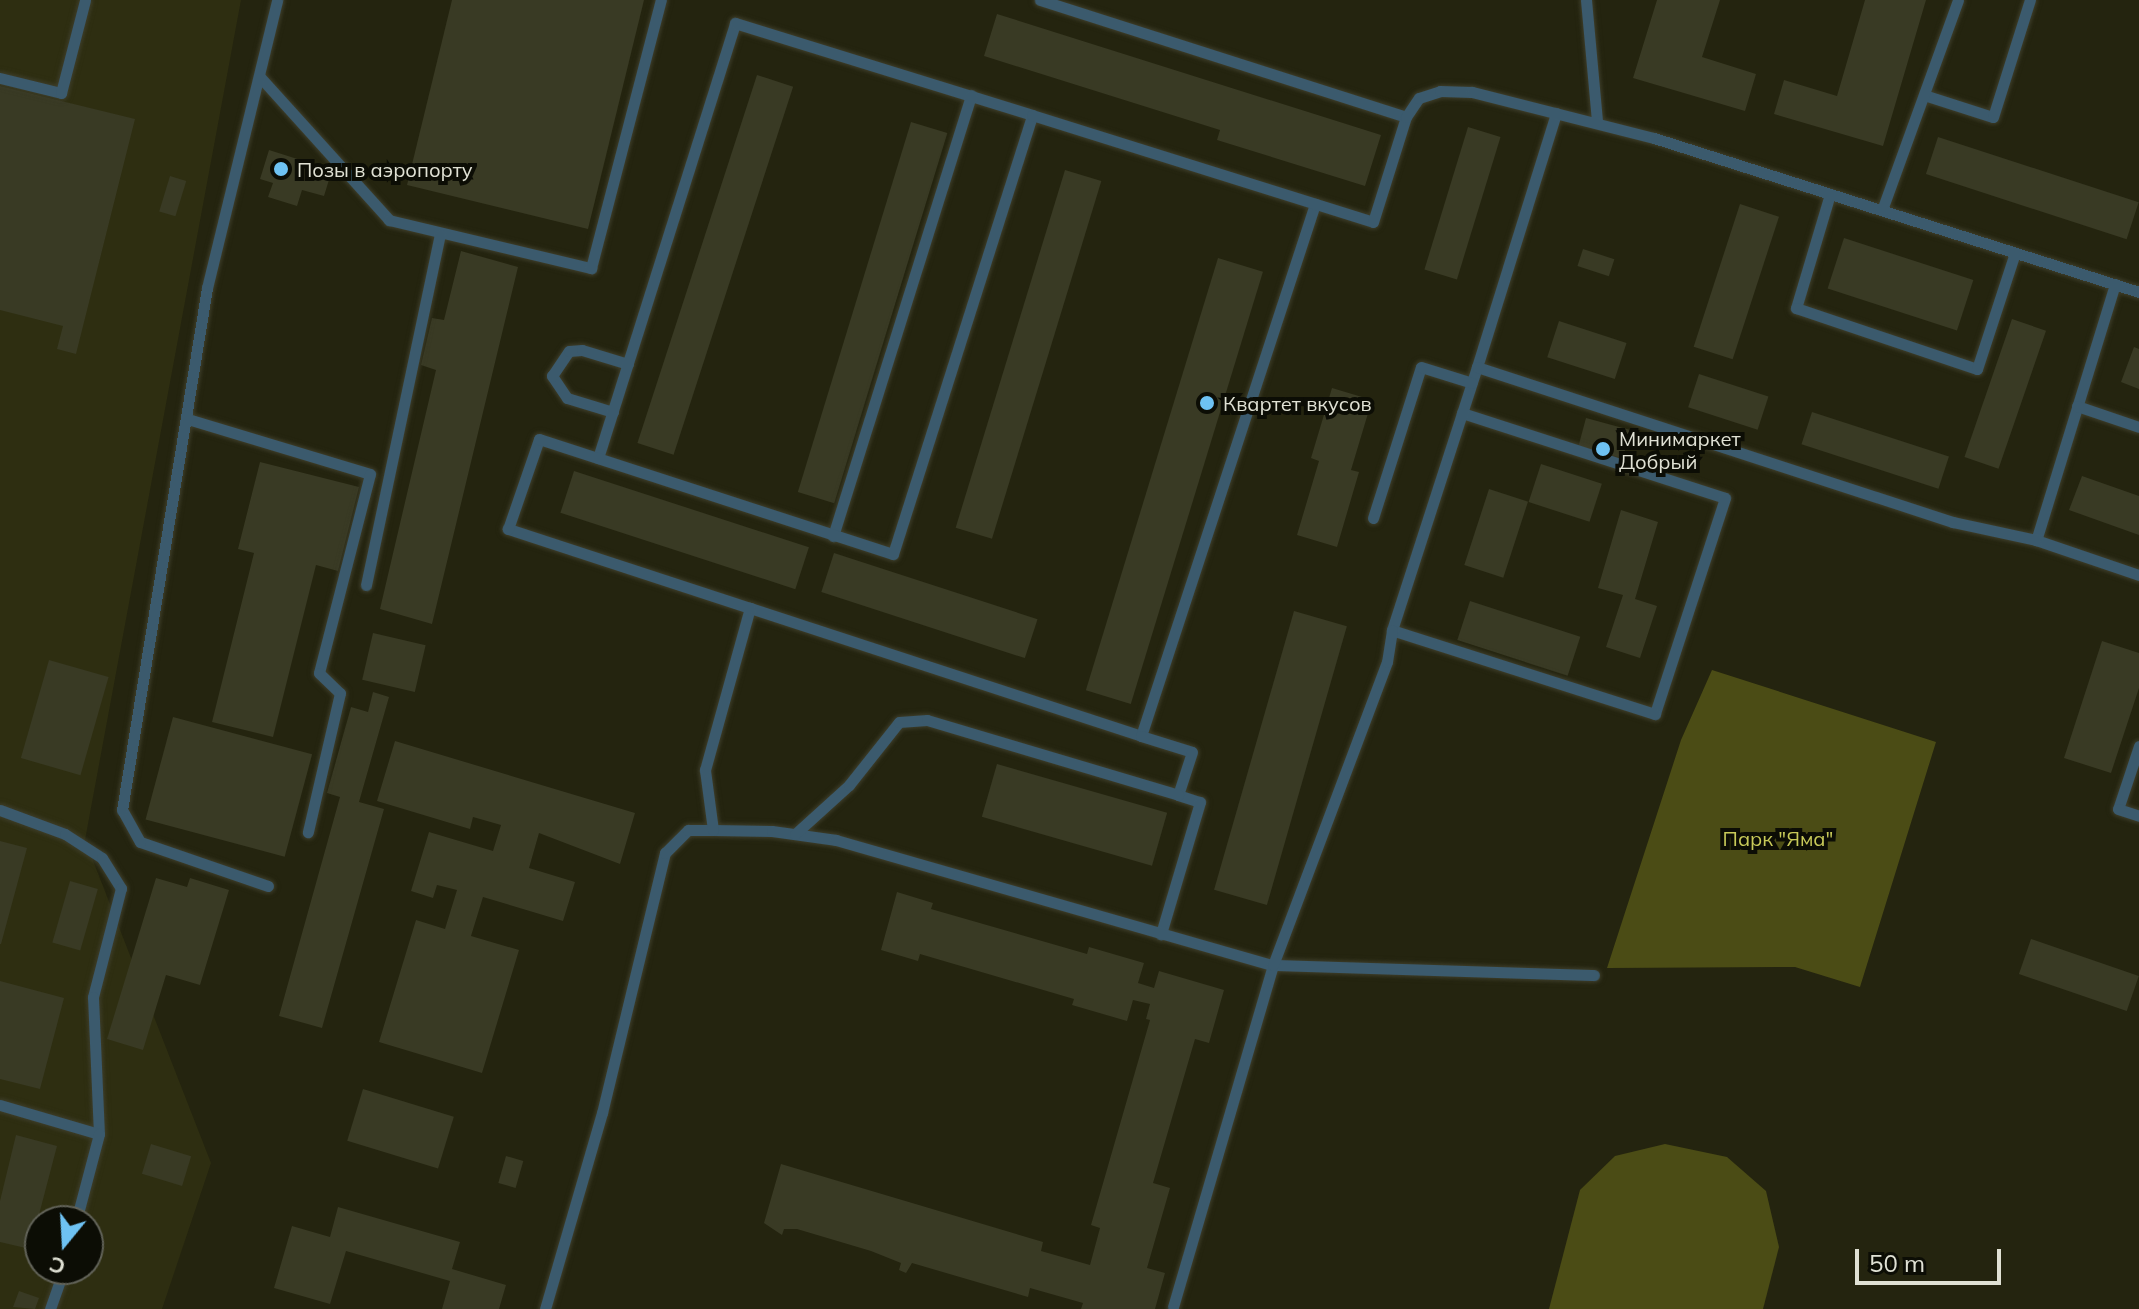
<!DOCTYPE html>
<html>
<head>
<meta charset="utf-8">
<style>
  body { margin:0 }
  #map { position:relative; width:2139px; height:1309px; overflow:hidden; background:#24240f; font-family:Mulish,sans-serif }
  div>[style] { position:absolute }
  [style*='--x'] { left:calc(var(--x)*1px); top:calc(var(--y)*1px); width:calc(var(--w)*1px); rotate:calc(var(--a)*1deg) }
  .built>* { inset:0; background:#2e2e11 }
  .green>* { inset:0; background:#4b4c15 }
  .building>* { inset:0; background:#393a24; transform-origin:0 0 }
  .roads { filter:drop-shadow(0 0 2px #3e3e2b) drop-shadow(0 0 2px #3e3e2b) }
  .lane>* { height:11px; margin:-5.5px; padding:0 5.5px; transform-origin:5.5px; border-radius:5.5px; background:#3b5a6d }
  .dots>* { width:22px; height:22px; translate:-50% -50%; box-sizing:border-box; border:4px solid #0c0d05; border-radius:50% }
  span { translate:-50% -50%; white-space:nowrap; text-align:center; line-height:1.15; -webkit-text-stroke:8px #0c0d05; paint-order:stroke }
  .poi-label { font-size:20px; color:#e0e1d4 }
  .left { translate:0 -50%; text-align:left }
  .park-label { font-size:20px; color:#c8ca59 }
  .north { position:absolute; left:24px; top:1205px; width:80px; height:80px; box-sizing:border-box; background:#0c0d05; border:2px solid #616258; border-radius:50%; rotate:198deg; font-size:22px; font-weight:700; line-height:32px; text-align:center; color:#e0e1d4 }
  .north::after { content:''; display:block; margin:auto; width:28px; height:36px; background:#6ec2f3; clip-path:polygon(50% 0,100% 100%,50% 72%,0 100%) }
  .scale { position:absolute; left:1855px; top:1249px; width:146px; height:36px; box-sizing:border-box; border:4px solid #e0e1d4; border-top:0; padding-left:10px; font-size:24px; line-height:28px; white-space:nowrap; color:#e0e1d4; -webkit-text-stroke:6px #0c0d05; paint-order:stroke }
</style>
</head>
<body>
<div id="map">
  <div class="built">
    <i style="clip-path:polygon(evenodd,0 0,241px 0,85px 840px,211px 1163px,162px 1309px,0 1309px,0 0,40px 1221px,88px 1221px,88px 1269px,40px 1269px,40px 1221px)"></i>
  </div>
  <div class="green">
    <i style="clip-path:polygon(1712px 670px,1936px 742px,1860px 987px,1795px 967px,1607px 968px,1681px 740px)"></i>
    <i style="clip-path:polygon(1665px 1144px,1727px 1157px,1766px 1191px,1779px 1247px,1763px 1309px,1549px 1309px,1580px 1190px,1615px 1156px)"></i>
  </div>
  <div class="building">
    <i style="clip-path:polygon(452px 0,644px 0,588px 229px,407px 185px)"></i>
    <i style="clip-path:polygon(1657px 0,1720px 0,1702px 57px,1756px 74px,1745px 111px,1633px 78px)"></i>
    <i style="clip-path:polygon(1865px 0,1926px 0,1883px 146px,1774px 114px,1784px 80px,1837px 96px)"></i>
    <i style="clip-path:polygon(997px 14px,1381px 135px,1365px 186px,1217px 140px,1220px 130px,984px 56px)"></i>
    <i style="left:757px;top:75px;width:38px;height:387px;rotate:18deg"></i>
    <i style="clip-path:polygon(0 86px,135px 119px,76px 354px,57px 349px,63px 326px,0 310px)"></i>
    <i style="left:911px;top:122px;width:38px;height:387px;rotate:17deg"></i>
    <i style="left:1468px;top:127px;width:34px;height:149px;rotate:17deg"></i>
    <i style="left:1938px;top:137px;width:211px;height:39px;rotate:18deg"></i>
    <i style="clip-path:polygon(269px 150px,332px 170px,324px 196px,302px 190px,297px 206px,268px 197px,273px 183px,260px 179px)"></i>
    <i style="left:1065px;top:170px;width:38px;height:374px;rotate:17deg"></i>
    <i style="left:170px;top:176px;width:17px;height:37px;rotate:17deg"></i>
    <i style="left:1740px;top:204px;width:41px;height:150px;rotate:18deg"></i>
    <i style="left:1844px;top:238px;width:136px;height:53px;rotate:18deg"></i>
    <i style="left:1583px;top:249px;width:33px;height:18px;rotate:18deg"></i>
    <i style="clip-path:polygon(461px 251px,518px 267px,432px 624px,380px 609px,436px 370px,421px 365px,432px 318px,444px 320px)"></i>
    <i style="left:1218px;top:258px;width:47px;height:452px;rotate:17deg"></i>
    <i style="left:2012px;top:319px;width:36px;height:146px;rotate:19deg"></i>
    <i style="left:1559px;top:321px;width:71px;height:38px;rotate:18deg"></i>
    <i style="clip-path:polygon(2134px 347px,2139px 349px,2139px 389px,2121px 382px)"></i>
    <i style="left:1699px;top:374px;width:73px;height:35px;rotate:18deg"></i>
    <i style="clip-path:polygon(1332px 388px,1372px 400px,1351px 470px,1359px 472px,1337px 547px,1297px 535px,1319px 461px,1311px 458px)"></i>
    <i style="left:1812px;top:412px;width:144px;height:34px;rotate:18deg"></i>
    <i style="left:1586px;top:418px;width:46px;height:29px;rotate:15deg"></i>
    <i style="clip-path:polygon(260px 462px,359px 487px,338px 571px,316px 565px,273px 737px,212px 722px,254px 553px,238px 549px)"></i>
    <i style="left:1541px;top:464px;width:64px;height:40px;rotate:18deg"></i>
    <i style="left:574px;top:471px;width:247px;height:44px;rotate:18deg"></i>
    <i style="clip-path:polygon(2082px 476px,2139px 496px,2139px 535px,2069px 510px)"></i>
    <i style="left:1489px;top:489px;width:41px;height:80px;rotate:18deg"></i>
    <i style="clip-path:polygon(1621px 510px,1658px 522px,1635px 599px,1657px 606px,1640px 658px,1606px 647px,1623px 595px,1598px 588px)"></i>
    <i style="left:834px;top:553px;width:214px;height:41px;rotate:18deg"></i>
    <i style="left:1470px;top:601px;width:116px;height:41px;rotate:18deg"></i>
    <i style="left:1294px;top:611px;width:55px;height:290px;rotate:16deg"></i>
    <i style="left:373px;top:633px;width:54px;height:48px;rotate:13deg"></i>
    <i style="clip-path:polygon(2102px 641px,2139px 653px,2139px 688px,2111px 773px,2064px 758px)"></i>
    <i style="left:49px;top:660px;width:62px;height:102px;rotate:16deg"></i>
    <i style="clip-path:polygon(373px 692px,389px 697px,359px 802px,384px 809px,322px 1028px,279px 1016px,340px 797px,327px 793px,351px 707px,368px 712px)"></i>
    <i style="left:173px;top:717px;width:144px;height:106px;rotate:15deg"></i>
    <i style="clip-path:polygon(395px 741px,635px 813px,620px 864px,539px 833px,529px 868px,575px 882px,563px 921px,483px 897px,471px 936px,519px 950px,482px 1073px,379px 1042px,416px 920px,445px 929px,457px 890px,437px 885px,433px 898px,411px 891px,429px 832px,493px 851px,501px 825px,473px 817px,470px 829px,377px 801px)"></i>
    <i style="left:997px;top:764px;width:177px;height:55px;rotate:16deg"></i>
    <i style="clip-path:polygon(0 841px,27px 848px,1px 944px,0 944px)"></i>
    <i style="clip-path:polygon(156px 878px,187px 887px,190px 878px,229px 890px,200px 985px,166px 975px,143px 1050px,107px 1039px)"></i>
    <i style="left:70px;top:881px;width:29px;height:64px;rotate:16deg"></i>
    <i style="clip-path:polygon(897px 892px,933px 903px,931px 909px,1087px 954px,1089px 947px,1144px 963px,1138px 983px,1154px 988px,1159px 971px,1224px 990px,1209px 1043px,1195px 1039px,1153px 1183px,1170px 1188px,1147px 1268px,1165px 1273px,1155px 1309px,1081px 1309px,1083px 1303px,1030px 1288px,1028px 1297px,912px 1263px,906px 1273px,899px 1270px,901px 1263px,871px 1251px,797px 1229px,784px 1229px,782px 1235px,764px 1223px,781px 1164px,1043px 1242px,1041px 1251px,1090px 1265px,1100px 1228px,1091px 1225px,1150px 1020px,1146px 1019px,1150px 1004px,1133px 1000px,1127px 1021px,1072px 1005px,1074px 999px,920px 954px,918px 961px,881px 950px)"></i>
    <i style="left:2031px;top:939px;width:114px;height:37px;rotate:19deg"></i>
    <i style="clip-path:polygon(0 981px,64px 998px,40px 1089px,0 1079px)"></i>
    <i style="left:363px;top:1089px;width:95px;height:54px;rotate:17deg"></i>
    <i style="clip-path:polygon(16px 1135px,57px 1146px,30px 1249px,0 1242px,0 1201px)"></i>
    <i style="left:151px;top:1144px;width:42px;height:31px;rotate:17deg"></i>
    <i style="left:506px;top:1156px;width:18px;height:28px;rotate:16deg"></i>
    <i style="clip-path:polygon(338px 1207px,460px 1242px,452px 1269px,506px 1285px,499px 1309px,442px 1309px,450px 1281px,346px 1251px,330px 1304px,274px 1288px,292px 1226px,330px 1237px)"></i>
    <i style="clip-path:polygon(19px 1291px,39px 1298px,35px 1309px,13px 1307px)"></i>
  </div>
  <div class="roads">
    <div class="lane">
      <i style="--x:1040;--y:0;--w:384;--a:17.7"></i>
      <i style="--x:1586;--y:0;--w:122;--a:84.8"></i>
      <i style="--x:260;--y:77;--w:193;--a:47.9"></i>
      <i style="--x:389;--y:220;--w:208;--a:13.4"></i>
      <i style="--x:591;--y:268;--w:277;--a:-75.4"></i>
      <i style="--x:0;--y:78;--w:63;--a:13.8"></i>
      <i style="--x:61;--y:93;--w:96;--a:-75.5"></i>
      <i style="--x:1924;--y:95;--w:72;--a:17.7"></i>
      <i style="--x:1993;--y:117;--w:123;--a:-72.5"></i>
      <i style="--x:1830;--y:194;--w:119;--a:106.6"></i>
      <i style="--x:1796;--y:308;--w:191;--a:18.6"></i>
      <i style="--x:1977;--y:369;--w:122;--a:-71.9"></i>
      <i style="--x:1882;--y:210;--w:223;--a:-70.1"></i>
      <i style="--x:2115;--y:284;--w:268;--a:107.1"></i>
      <i style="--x:2036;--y:540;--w:109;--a:18.8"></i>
      <i style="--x:1477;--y:367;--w:266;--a:-72.7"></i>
      <i style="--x:2077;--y:406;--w:65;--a:18.7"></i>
      <i style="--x:613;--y:412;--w:48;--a:-163.1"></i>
      <i style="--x:567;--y:398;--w:27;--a:-124"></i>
      <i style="--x:552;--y:376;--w:30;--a:-56"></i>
      <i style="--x:569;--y:351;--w:13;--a:-4"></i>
      <i style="--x:582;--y:350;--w:48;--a:16.9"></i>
      <i style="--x:1462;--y:413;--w:276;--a:17.9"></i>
      <i style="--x:1725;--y:498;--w:227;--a:108"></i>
      <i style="--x:1655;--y:714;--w:276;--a:-162.3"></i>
      <i style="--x:1392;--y:630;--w:276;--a:-72.1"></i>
      <i style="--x:1477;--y:367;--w:501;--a:18.04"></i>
      <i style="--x:1953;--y:522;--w:85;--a:12.2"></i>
      <i style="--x:188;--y:419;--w:190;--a:16.8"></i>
      <i style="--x:370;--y:474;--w:205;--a:104.4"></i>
      <i style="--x:319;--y:673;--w:29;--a:44"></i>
      <i style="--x:340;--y:693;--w:143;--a:103"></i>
      <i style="--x:598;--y:458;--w:456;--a:-72.5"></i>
      <i style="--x:735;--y:23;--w:311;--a:17.2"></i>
      <i style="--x:1373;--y:518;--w:158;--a:-72.4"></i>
      <i style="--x:1421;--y:367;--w:53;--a:17.4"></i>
      <i style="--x:833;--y:536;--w:462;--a:-72.6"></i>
      <i style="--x:366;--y:585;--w:358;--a:-78.1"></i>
      <i style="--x:750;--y:608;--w:411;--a:18.1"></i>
      <i style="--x:1141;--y:736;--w:560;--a:-71.89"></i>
      <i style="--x:1141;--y:736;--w:53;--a:17.4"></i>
      <i style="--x:1192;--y:752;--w:45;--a:108"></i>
      <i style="--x:1178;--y:795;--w:23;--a:18"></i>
      <i style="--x:1200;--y:802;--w:138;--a:106.5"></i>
      <i style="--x:2139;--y:746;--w:66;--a:108.4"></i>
      <i style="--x:2118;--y:809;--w:22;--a:18"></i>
      <i style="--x:0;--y:810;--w:69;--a:20.3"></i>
      <i style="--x:65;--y:834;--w:44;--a:33"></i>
      <i style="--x:102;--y:858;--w:36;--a:58"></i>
      <i style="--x:121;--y:888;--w:113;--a:104.4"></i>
      <i style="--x:93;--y:997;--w:137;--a:87.5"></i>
      <i style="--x:713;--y:830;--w:59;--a:1"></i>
      <i style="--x:772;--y:831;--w:65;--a:8"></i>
      <i style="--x:836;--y:840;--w:455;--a:16"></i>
      <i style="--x:1273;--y:965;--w:321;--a:1.8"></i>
      <i style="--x:795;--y:834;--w:73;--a:-42.2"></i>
      <i style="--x:849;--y:785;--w:80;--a:-51.6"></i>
      <i style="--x:899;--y:722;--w:28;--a:-4"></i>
      <i style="--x:927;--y:720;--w:262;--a:16.6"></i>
      <i style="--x:268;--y:886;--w:135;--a:-161"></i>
      <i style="--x:140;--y:842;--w:37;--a:-119"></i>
      <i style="--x:122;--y:810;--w:529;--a:-80.75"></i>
      <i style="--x:207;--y:288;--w:296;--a:-76.3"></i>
      <i style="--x:0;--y:1105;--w:103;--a:16.3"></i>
      <i style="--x:99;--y:1134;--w:90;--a:104.8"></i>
      <i style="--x:1173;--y:1307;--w:356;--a:-73.7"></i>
      <i style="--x:1273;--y:965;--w:324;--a:-69.4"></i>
      <i style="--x:1387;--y:662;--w:32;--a:-81"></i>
      <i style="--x:50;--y:1309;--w:42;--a:-70.7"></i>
      <i style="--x:545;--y:1309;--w:204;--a:-73.8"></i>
      <i style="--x:602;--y:1113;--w:268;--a:-76.4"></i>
      <i style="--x:665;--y:853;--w:33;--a:-45"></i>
      <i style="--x:688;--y:830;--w:25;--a:0"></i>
      <i style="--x:713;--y:830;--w:61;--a:-97.6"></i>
      <i style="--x:705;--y:770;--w:168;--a:-74.5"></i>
      <i style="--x:750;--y:608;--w:255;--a:-161.9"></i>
      <i style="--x:508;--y:529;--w:95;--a:-71"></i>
      <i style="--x:539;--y:439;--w:372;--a:18"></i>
      <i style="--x:893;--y:554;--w:460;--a:-72.4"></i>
      <i style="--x:1032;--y:115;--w:357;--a:17.4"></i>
      <i style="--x:1373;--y:222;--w:110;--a:-72.6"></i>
      <i style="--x:1406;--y:117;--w:23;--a:-56"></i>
      <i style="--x:1419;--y:98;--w:22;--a:-18"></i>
      <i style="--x:1440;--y:91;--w:32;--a:2"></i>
      <i style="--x:1472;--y:92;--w:188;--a:14.2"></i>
      <i style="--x:1654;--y:138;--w:509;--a:17.62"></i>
    </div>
  </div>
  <div class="dots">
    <i style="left:281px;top:169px;background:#6ec2f3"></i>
    <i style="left:1207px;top:403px;background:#6ec2f3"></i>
    <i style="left:1603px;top:449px;background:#6ec2f3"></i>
  </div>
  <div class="poi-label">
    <span class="left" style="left:297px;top:169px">Позы в аэропорту</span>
    <span class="left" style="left:1223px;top:403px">Квартет вкусов</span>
    <span class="left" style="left:1619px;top:450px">Минимаркет<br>Добрый</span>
  </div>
  <div class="park-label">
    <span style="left:1778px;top:838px">Парк "Яма"</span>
  </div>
  <div class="north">С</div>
  <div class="scale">50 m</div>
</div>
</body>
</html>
